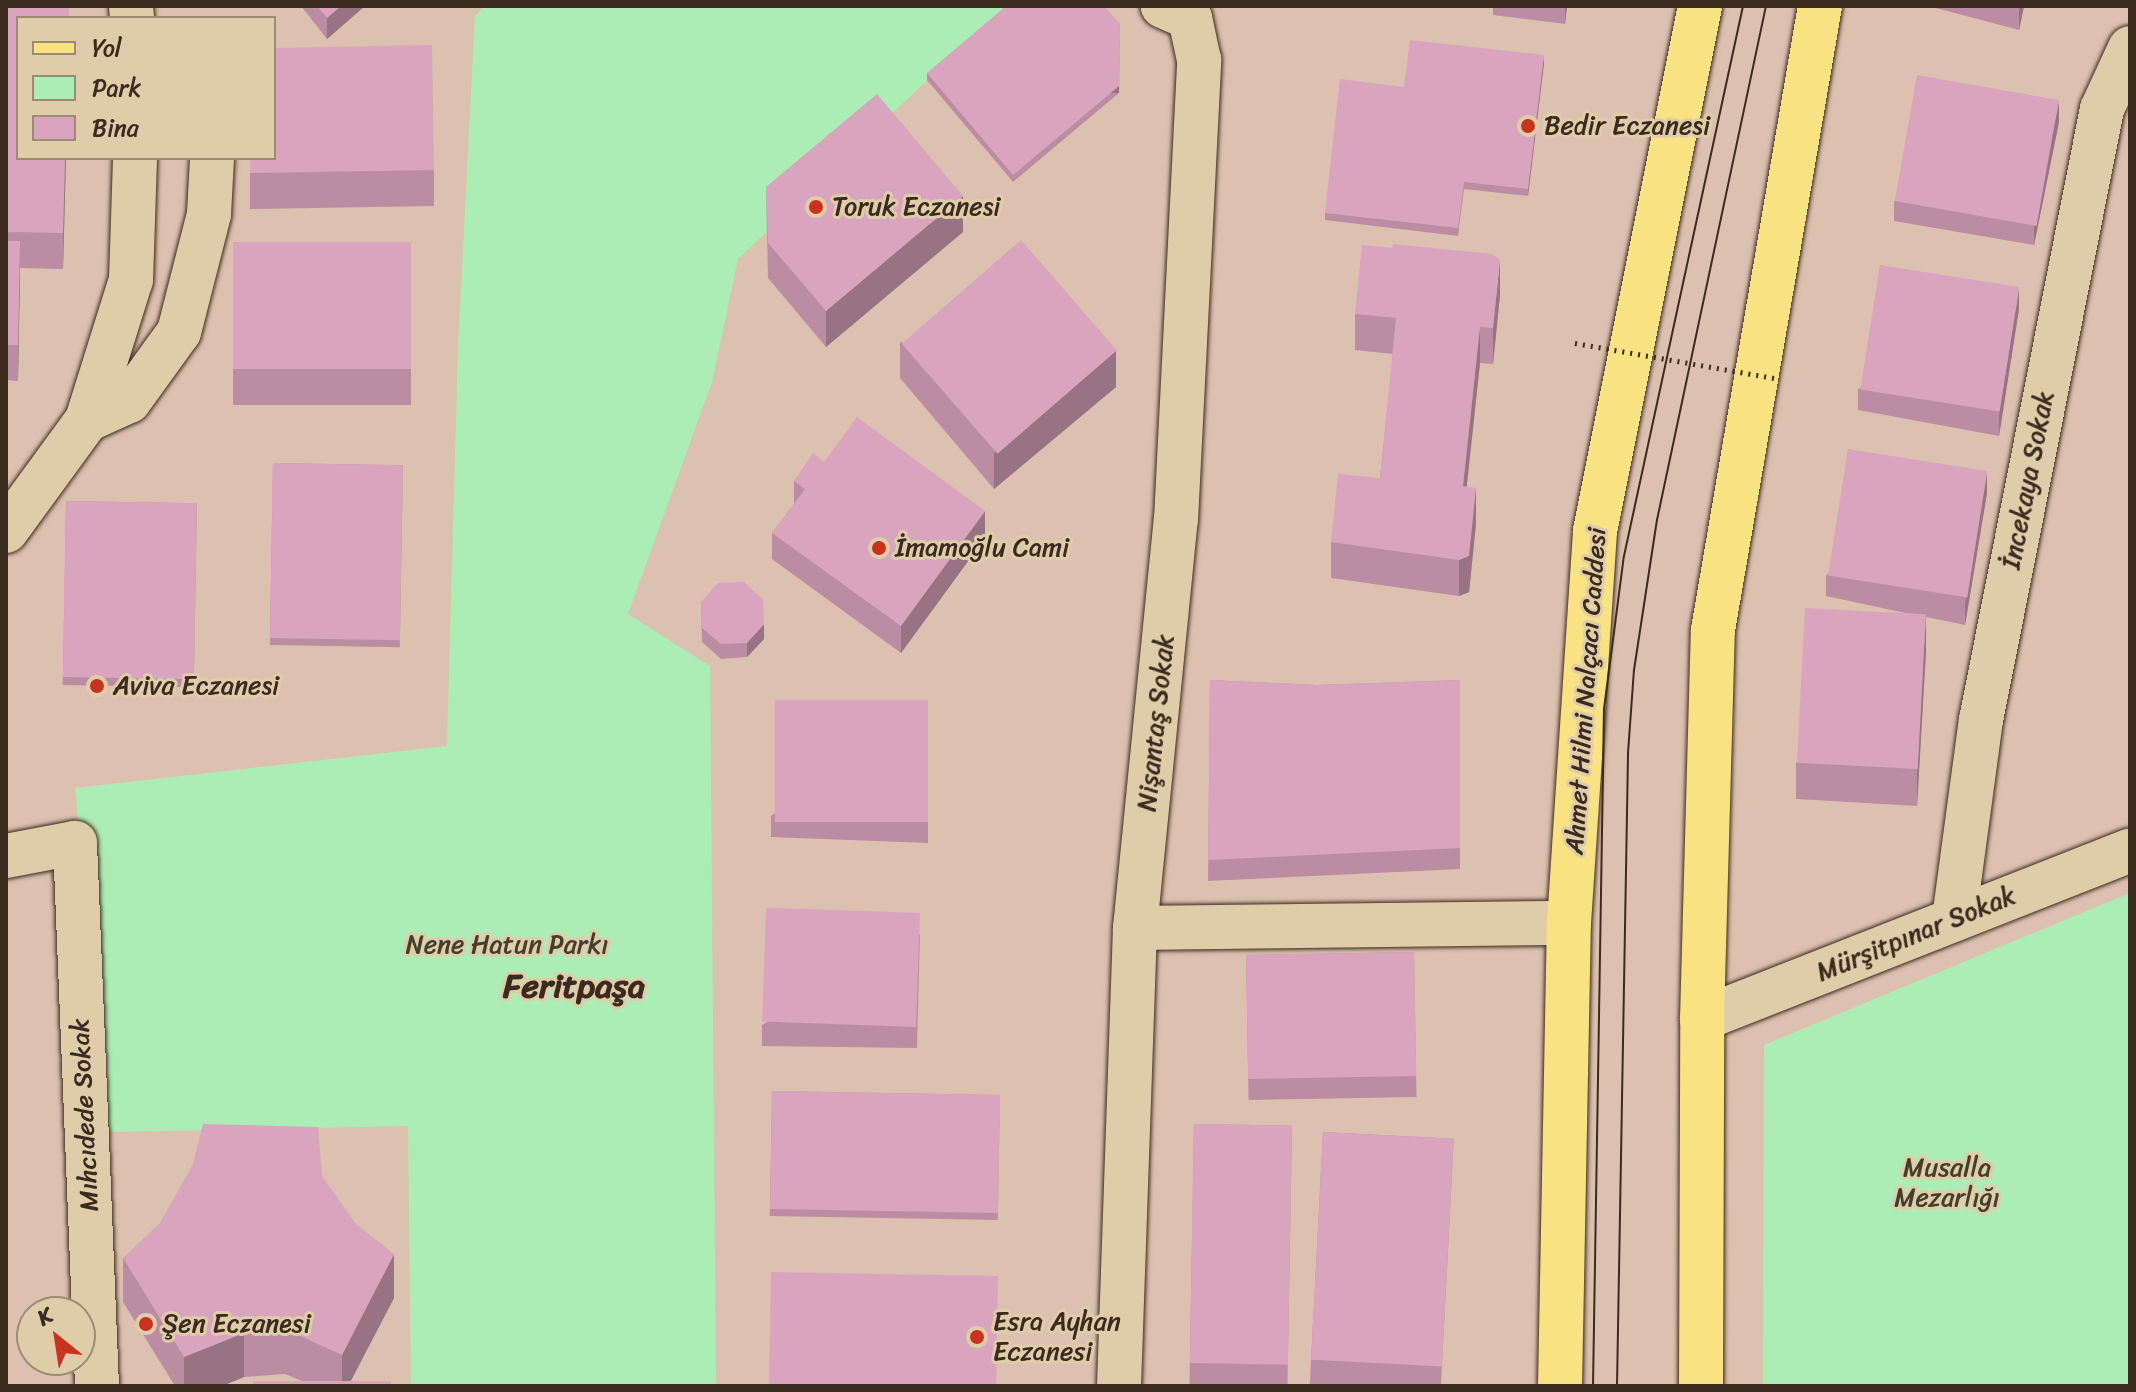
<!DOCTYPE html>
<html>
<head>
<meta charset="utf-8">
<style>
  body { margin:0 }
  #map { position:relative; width:2136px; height:1392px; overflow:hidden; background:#ddc1b0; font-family:Sriracha,sans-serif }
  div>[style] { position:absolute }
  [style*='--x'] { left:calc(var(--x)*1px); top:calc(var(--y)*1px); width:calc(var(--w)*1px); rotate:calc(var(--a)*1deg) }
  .green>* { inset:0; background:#acedb5 }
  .roads { filter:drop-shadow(0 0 2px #3b2a1e) drop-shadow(0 0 2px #3b2a1e) }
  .minor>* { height:44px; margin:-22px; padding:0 22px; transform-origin:22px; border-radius:22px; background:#dfcdaa }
  .primary>* { height:44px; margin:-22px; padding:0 22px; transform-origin:22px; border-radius:22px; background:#f8e281 }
  .tram>* { height:2px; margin:-1px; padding:0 1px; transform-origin:1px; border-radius:1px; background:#3b2a1e }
  .path-bridge>* { height:5px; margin-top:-2.5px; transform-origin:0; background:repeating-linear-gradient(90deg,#3b2a1e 0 2px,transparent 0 8px) }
  .wall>* { inset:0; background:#bb8da3; transform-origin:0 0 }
  .shaded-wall>* { inset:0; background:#987384; transform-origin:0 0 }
  .building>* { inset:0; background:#d9a4bd; transform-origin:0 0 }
  .dots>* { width:22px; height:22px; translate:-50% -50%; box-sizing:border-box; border:4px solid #dfcdaa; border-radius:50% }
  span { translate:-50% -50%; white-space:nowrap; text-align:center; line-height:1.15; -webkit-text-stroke:6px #dfcdaa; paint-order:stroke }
  .poi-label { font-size:26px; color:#3b2a1e }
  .left { translate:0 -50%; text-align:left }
  .street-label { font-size:26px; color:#3b2a1e }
  .park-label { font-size:26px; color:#463e2d }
  .district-label { font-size:34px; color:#3b2a1e; font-weight:700 }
  .frame { position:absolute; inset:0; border:8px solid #3b2a1e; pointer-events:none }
  .legend { position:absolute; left:16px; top:16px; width:260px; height:144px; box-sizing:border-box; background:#dfcdaa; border:2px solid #9d8c72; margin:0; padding:10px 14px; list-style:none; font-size:24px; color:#3b2a1e }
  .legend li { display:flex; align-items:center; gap:16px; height:40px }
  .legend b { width:40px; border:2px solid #9d8c72 }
  .north { position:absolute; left:16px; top:1296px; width:80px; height:80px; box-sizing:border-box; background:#dfcdaa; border:2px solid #9d8c72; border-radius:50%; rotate:330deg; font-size:22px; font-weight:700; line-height:32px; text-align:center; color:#3b2a1e }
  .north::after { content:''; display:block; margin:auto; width:28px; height:36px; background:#c8321e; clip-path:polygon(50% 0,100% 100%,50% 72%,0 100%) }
</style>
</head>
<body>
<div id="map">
  <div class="green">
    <i style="clip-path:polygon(485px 6px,1006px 6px,738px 259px,712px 382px,628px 614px,710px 666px,716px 1386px,411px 1386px,408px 1126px,108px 1132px,75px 788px,447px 746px,458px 346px,475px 16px)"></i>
    <i style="clip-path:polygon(2130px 893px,2130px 1386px,1763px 1386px,1764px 1045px)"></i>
  </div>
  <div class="roads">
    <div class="minor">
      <i style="--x:131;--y:6;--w:12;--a:85"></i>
      <i style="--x:87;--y:420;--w:46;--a:-24.3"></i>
      <i style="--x:129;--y:401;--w:85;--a:-54.1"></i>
      <i style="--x:179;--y:332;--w:122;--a:-75.7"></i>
      <i style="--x:209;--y:214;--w:56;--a:-86.9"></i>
      <i style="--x:6;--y:531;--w:137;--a:-53.9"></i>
      <i style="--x:87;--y:420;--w:147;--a:-72.6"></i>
      <i style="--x:131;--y:280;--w:122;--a:-88.1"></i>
      <i style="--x:6;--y:856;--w:70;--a:-10.7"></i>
      <i style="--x:75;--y:843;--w:543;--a:87.68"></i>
      <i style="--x:1954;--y:919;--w:201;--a:-82.3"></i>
      <i style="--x:1981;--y:720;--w:623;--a:-78.8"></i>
      <i style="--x:2102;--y:109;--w:67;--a:-65.3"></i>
      <i style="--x:1135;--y:928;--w:434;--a:-0.7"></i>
      <i style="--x:1702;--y:1019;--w:460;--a:-21.5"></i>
      <i style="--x:1119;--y:1386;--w:458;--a:-88"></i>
      <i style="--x:1135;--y:928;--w:410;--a:-84.3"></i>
      <i style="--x:1176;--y:520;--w:461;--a:-87.1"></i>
      <i style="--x:1199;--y:60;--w:43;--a:-102.1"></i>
      <i style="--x:1190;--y:18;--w:30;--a:-156"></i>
    </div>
    <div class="primary">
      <i style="--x:1560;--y:1386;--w:463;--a:-88.9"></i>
      <i style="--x:1569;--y:923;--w:393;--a:-86.2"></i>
      <i style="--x:1595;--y:531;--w:535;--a:-78.69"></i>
      <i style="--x:1701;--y:1386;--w:367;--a:-89.8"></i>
      <i style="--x:1702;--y:1019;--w:389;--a:-88.4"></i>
      <i style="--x:1713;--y:630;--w:633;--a:-80.27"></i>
    </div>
  </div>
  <div class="tram">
    <i style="--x:1593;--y:1386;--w:677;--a:-89.07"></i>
    <i style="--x:1604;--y:709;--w:154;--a:-82.6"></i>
    <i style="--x:1624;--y:556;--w:563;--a:-77.79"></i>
    <i style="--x:1617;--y:1386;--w:633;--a:-89"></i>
    <i style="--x:1628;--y:753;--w:83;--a:-85.9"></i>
    <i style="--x:1634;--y:670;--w:152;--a:-81.3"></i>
    <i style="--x:1657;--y:520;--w:525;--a:-78.03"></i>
  </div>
  <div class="path-bridge">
    <i style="--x:1575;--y:343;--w:202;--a:10"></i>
  </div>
  <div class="wall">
    <i style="clip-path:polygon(6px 6px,66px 158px,63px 269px,20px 268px,18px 381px,6px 380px)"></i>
    <i style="clip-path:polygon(301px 6px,365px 6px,327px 39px)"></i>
    <i style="clip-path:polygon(1493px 6px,1567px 6px,1565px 24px,1493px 15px)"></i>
    <i style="clip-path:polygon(1928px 6px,2024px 6px,2019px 30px)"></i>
    <i style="clip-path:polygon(1120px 24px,1119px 93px,1013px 182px,927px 80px,927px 73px)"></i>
    <i style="clip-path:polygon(1544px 63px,1528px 196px,1464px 189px,1458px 236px,1325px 220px,1325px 213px,1404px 87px)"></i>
    <i style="clip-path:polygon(2059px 122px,2034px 245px,1894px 221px,1894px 201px)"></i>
    <i style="clip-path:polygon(250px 158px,434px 170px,434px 206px,250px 209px)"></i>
    <i style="clip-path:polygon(766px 187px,963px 232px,826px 347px,768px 278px)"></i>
    <i style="left:411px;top:242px;width:163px;height:178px;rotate:90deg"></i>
    <i style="clip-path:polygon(1500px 295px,1493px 364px,1480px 363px,1466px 487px,1476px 524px,1469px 592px,1459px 596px,1331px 578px,1331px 542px,1380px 478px,1393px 354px,1355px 350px,1355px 314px)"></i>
    <i style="clip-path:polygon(2019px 309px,1999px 436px,1858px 410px,1858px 389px)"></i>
    <i style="clip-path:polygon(900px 342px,1116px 387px,994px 489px,900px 378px)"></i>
    <i style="clip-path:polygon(824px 462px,985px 538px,901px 653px,772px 559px,772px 533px,794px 504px,794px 481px)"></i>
    <i style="left:273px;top:463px;width:130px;height:182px;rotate:1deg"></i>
    <i style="clip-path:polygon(1987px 493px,1965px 625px,1926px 617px,1926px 651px,1917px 806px,1796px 799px,1796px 763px,1910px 614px,1826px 596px,1826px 575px)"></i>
    <i style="left:66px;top:501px;width:131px;height:184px;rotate:1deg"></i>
    <i style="clip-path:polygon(701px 602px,764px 639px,747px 657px,721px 659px,702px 642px)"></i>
    <i style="clip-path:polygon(1210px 680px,1317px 685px,1460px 680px,1460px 869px,1208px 881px)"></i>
    <i style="clip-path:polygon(928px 700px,928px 843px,771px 837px,771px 816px)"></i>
    <i style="clip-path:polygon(920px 934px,917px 1048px,762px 1046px,762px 1025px)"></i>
    <i style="left:1414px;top:952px;width:145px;height:168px;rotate:89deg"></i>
    <i style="left:772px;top:1091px;width:228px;height:125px;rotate:1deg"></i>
    <i style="left:1194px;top:1124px;width:98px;height:262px;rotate:1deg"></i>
    <i style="left:1323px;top:1132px;width:131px;height:254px;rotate:3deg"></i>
    <i style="clip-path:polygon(322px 1176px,394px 1298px,351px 1381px,302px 1381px,285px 1374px,244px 1377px,222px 1386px,175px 1386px,123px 1302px,123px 1258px)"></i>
  </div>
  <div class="shaded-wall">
    <i style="clip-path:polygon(341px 6px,365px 6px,327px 39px,327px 18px)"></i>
    <i style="clip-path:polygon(1565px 6px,1567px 6px,1565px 24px)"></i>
    <i style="clip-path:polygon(2020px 6px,2024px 6px,2019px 30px,2019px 9px)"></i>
    <i style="clip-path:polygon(1544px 55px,1544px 63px,1528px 196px,1528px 189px)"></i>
    <i style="left:1119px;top:86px;width:7px;height:138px;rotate:90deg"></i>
    <i style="clip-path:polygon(2059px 101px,2059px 122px,2034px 245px,2034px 225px)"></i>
    <i style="clip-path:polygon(65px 158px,66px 158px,63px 269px,63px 233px)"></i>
    <i style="clip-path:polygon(963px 196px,963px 232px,826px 347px,826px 311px)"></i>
    <i style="clip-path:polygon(20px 241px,20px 277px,18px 381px,18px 345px)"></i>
    <i style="clip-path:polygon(1500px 260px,1500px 295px,1493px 364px,1493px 328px)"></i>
    <i style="clip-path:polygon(2019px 288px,2019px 309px,1999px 436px,1999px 415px)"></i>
    <i style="clip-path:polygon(1480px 327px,1480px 363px,1463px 522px,1463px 486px)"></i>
    <i style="clip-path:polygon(1116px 351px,1116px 387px,994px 489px,994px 453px)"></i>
    <i style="clip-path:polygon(1987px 472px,1987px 493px,1965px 625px,1965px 604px)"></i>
    <i style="clip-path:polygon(1476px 488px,1476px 524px,1469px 592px,1459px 596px,1459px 560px)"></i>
    <i style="clip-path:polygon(985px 511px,985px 538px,901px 653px,901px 626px)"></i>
    <i style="clip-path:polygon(1926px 615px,1926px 651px,1917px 806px,1917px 770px)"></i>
    <i style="clip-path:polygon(764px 624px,764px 639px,747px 657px,747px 643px)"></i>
    <i style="clip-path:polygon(394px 1254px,394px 1298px,348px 1386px,342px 1386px,342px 1355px)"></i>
    <i style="clip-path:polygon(244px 1333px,244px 1377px,222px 1386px,184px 1386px,184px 1357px)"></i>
  </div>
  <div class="building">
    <i style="clip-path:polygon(6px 6px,69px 6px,69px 18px,18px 18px,18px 158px,65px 158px,63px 233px,6px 232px)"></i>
    <i style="clip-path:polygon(317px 6px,341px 6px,327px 18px)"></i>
    <i style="clip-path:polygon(1006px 6px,1104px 6px,1120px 24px,1119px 86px,1013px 175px,927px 73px)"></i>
    <i style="clip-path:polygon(1410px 40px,1544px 55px,1528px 189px,1464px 182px,1458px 228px,1325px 213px,1340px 79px,1404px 87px)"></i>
    <i style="clip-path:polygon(432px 45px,434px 170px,250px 173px,250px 158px,274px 158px,274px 48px)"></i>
    <i style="left:1917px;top:75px;width:144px;height:128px;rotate:10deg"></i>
    <i style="clip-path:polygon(877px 94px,963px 196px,826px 311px,768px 243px,766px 187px)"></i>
    <i style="left:1021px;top:240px;width:146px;height:158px;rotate:49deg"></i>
    <i style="clip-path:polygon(6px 241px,20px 241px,18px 345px,6px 345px)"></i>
    <i style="left:411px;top:242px;width:127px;height:178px;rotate:90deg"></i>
    <i style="clip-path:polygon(1393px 244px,1492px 254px,1500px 260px,1493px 328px,1480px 327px,1463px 486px,1476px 488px,1469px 556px,1459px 560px,1331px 542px,1338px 474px,1380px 478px,1396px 318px,1355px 314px,1362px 245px,1392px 248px)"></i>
    <i style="left:1880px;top:265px;width:141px;height:126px;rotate:9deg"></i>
    <i style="clip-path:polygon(857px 417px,985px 511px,901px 626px,772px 533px,805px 489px,794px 481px,813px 453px,824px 462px)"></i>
    <i style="left:1848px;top:449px;width:141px;height:128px;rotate:9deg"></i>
    <i style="left:273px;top:463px;width:130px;height:175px;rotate:1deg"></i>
    <i style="left:66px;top:501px;width:131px;height:176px;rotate:1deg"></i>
    <i style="clip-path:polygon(744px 582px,763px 599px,764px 624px,747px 643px,721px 644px,702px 628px,701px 602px,718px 583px)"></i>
    <i style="left:1805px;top:608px;width:121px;height:155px;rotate:3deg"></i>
    <i style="clip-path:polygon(1210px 680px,1317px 685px,1460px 680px,1460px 848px,1208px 860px)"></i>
    <i style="left:928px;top:700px;width:122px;height:153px;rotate:90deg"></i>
    <i style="left:920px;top:913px;width:114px;height:154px;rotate:92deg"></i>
    <i style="left:1414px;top:952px;width:124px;height:168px;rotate:89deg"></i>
    <i style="left:772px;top:1091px;width:228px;height:118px;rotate:1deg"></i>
    <i style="clip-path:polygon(203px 1124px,318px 1127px,322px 1176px,356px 1224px,394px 1254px,342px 1355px,285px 1329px,244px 1333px,184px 1357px,123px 1258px,160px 1223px,193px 1164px)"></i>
    <i style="left:1194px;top:1124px;width:98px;height:239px;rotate:1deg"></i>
    <i style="left:1323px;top:1132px;width:131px;height:228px;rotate:3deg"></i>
    <i style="left:771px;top:1272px;width:227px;height:114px;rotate:1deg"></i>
    <i style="left:253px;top:1381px;width:138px;height:5px"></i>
  </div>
  <div class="dots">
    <i style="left:1528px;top:126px;background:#c8321e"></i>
    <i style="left:816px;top:207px;background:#c8321e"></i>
    <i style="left:879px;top:548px;background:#c8321e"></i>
    <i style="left:97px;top:686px;background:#c8321e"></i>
    <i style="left:146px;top:1324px;background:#c8321e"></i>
    <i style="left:977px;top:1337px;background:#c8321e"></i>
  </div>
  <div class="poi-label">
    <span class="left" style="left:1544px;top:126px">Bedir Eczanesi</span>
    <span class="left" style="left:832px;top:207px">Toruk Eczanesi</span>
    <span class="left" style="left:895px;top:548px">İmamoğlu Cami</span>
    <span class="left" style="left:113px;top:686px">Aviva Eczanesi</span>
    <span class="left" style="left:993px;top:1337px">Esra Ayhan<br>Eczanesi</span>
    <span class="left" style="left:162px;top:1324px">Şen Eczanesi</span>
  </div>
  <div class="street-label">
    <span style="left:2028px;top:480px;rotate:-79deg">İncekaya Sokak</span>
    <span style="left:1586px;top:691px;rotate:-86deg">Ahmet Hilmi Nalçacı Caddesi</span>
    <span style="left:1156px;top:723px;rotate:-84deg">Nişantaş Sokak</span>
    <span style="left:1916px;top:934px;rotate:-22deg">Mürşitpınar Sokak</span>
    <span style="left:85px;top:1115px;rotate:-93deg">Mıhcıdede Sokak</span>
  </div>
  <div class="park-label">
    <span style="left:507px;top:945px">Nene Hatun Parkı</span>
    <span style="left:1947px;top:1183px">Musalla<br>Mezarlığı</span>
  </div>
  <div class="district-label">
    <span style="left:574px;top:987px">Feritpaşa</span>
  </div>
  <div class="frame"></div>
  <ul class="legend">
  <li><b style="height:10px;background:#f8e281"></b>Yol</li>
  <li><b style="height:22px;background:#acedb5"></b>Park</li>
  <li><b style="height:22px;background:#d9a4bd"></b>Bina</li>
  </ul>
  <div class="north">K</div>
</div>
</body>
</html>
